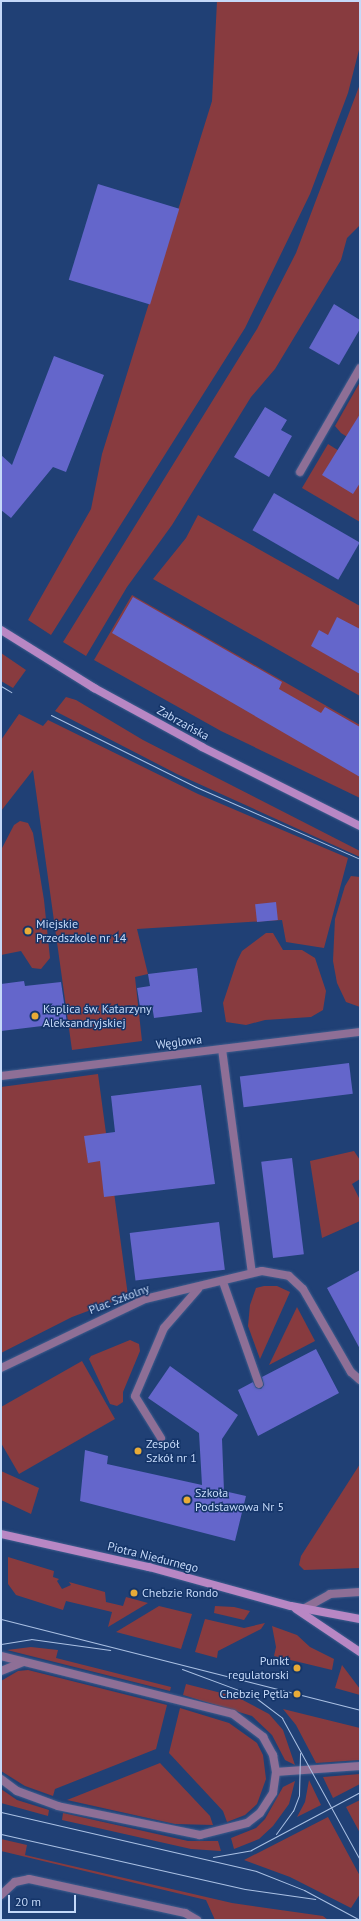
<!DOCTYPE html>
<html>
<head>
<meta charset="utf-8">
<style>
  body { margin:0 }
  #map { position:relative; width:361px; height:1921px; overflow:hidden; background:#204075; font-family:"PT Sans",sans-serif }
  div>[style] { position:absolute }
  [style*='--x'] { left:calc(var(--x)*1px); top:calc(var(--y)*1px); width:calc(var(--w)*1px); rotate:calc(var(--a)*1deg) }
  .green>* { inset:0; background:#883b3f }
  .building>* { inset:0; background:#6466cb; transform-origin:0 0 }
  .roads { filter:drop-shadow(0 0 1px #3e5c8d) drop-shadow(0 0 1px #3e5c8d) }
  .lane>* { height:8px; margin:-4px; padding:0 4px; transform-origin:4px; border-radius:4px; background:#8e6f96 }
  .street>* { height:8px; margin:-4px; padding:0 4px; transform-origin:4px; border-radius:4px; background:#8e6f96 }
  .secondary>* { height:8px; margin:-4px; padding:0 4px; transform-origin:4px; border-radius:4px; background:#b887c4 }
  .tram>* { height:1px; margin:-0.5px; padding:0 0.5px; transform-origin:0.5px; border-radius:0.5px; background:#abc1e4 }
  .dots>* { width:11px; height:11px; translate:-50% -50%; box-sizing:border-box; border:2px solid #153569; border-radius:50% }
  span { translate:-50% -50%; white-space:nowrap; text-align:center; line-height:1.15; -webkit-text-stroke:3px #153569; paint-order:stroke }
  .street-label { font-size:12px; color:#c5d9f9 }
  .poi-label { font-size:12px; color:#c5d9f9 }
  .left { translate:0 -50%; text-align:left }
  .right { translate:-100% -50%; text-align:right }
  .frame { position:absolute; inset:0; border:2px solid #c5d9f9; pointer-events:none }
  .scale { position:absolute; left:8px; top:1895px; width:68px; height:18px; box-sizing:border-box; border:2px solid #c5d9f9; border-top:0; padding-left:5px; font-size:12px; line-height:14px; white-space:nowrap; color:#c5d9f9; -webkit-text-stroke:3px #153569; paint-order:stroke }
</style>
</head>
<body>
<div id="map">
  <div class="green">
    <i style="clip-path:polygon(217px 1px,360px 1px,360px 46px,348px 93px,310px 194px,245px 328px,51px 635px,28px 620px,91px 509px,102px 454px,212px 101px)"></i>
    <i style="clip-path:polygon(360px 84px,360px 225px,347px 238px,341px 260px,275px 369px,251px 397px,172px 525px,127px 587px,86px 656px,63px 642px,257px 329px,296px 253px)"></i>
    <i style="clip-path:polygon(360px 382px,360px 445px,341px 433px,335px 426px)"></i>
    <i style="clip-path:polygon(328px 444px,360px 464px,360px 522px,302px 488px)"></i>
    <i style="clip-path:polygon(198px 515px,360px 606px,360px 696px,153px 579px,186px 538px)"></i>
    <i style="clip-path:polygon(132px 595px,360px 725px,360px 798px,221px 731px,94px 660px)"></i>
    <i style="clip-path:polygon(1px 653px,26px 670px,13px 688px,1px 681px)"></i>
    <i style="clip-path:polygon(66px 697px,76px 700px,143px 740px,360px 851px,360px 857px,177px 774px,55px 711px)"></i>
    <i style="clip-path:polygon(19px 714px,43px 726px,48px 720px,198px 794px,348px 858px,324px 948px,286px 942px,282px 920px,137px 929px,148px 974px,135px 977px,142px 1041px,72px 1050px,33px 770px,1px 811px,1px 740px)"></i>
    <i style="clip-path:polygon(20px 821px,28px 823px,33px 833px,44px 900px,50px 958px,41px 969px,32px 968px,21px 951px,1px 955px,1px 850px,14px 825px)"></i>
    <i style="clip-path:polygon(351px 876px,360px 877px,360px 1007px,346px 1002px,337px 983px,333px 961px,335px 919px,345px 886px)"></i>
    <i style="clip-path:polygon(266px 933px,273px 933px,283px 950px,302px 950px,315px 958px,326px 991px,323px 1010px,311px 1017px,265px 1020px,246px 1025px,226px 1022px,223px 1003px,237px 961px,242px 951px)"></i>
    <i style="clip-path:polygon(98px 1074px,128px 1296px,72px 1317px,1px 1353px,1px 1087px)"></i>
    <i style="clip-path:polygon(354px 1151px,360px 1160px,360px 1179px,352px 1184px,360px 1200px,360px 1221px,322px 1238px,310px 1161px)"></i>
    <i style="clip-path:polygon(264px 1286px,277px 1286px,290px 1292px,260px 1359px,248px 1326px,250px 1305px,256px 1288px)"></i>
    <i style="clip-path:polygon(297px 1307px,315px 1341px,269px 1365px)"></i>
    <i style="clip-path:polygon(130px 1340px,139px 1344px,140px 1351px,123px 1392px,123px 1402px,117px 1406px,110px 1404px,89px 1359px,91px 1356px)"></i>
    <i style="clip-path:polygon(82px 1361px,115px 1419px,19px 1474px,1px 1443px,1px 1407px)"></i>
    <i style="clip-path:polygon(360px 1464px,360px 1568px,304px 1570px,299px 1565px,301px 1556px)"></i>
    <i style="clip-path:polygon(1px 1471px,39px 1488px,31px 1514px,1px 1500px)"></i>
    <i style="clip-path:polygon(8px 1557px,54px 1571px,53px 1577px,59px 1579px,57px 1581px,62px 1589px,71px 1585px,69px 1582px,105px 1592px,106px 1602px,123px 1606px,126px 1597px,148px 1603px,108px 1627px,112px 1612px,66px 1601px,63px 1610px,16px 1595px,8px 1584px)"></i>
    <i style="clip-path:polygon(159px 1606px,192px 1614px,181px 1649px,116px 1632px)"></i>
    <i style="clip-path:polygon(215px 1606px,234px 1607px,250px 1611px,244px 1620px,214px 1613px)"></i>
    <i style="clip-path:polygon(205px 1619px,244px 1628px,265px 1623px,261px 1629px,218px 1651px,217px 1658px,195px 1652px)"></i>
    <i style="clip-path:polygon(272px 1626px,297px 1635px,310px 1647px,334px 1659px,332px 1670px,274px 1656px,276px 1647px)"></i>
    <i style="clip-path:polygon(31px 1647px,58px 1650px,56px 1658px,171px 1687px,170px 1691px,7px 1650px)"></i>
    <i style="clip-path:polygon(342px 1665px,360px 1689px,360px 1695px,335px 1688px)"></i>
    <i style="clip-path:polygon(28px 1670px,167px 1705px,156px 1749px,55px 1789px,53px 1796px,25px 1786px,1px 1771px,1px 1681px,18px 1671px)"></i>
    <i style="clip-path:polygon(186px 1684px,237px 1697px,269px 1714px,283px 1730px,295px 1765px,285px 1760px,272px 1735px,252px 1716px,183px 1695px)"></i>
    <i style="clip-path:polygon(180px 1708px,229px 1723px,257px 1743px,263px 1755px,266px 1779px,257px 1804px,245px 1815px,227px 1822px,223px 1811px,169px 1753px)"></i>
    <i style="clip-path:polygon(283px 1709px,360px 1728px,360px 1760px,316px 1763px,296px 1725px)"></i>
    <i style="clip-path:polygon(160px 1763px,210px 1816px,213px 1825px,175px 1824px,67px 1800px)"></i>
    <i style="clip-path:polygon(360px 1774px,360px 1784px,333px 1798px,323px 1777px)"></i>
    <i style="clip-path:polygon(309px 1780px,321px 1805px,297px 1817px,305px 1802px)"></i>
    <i style="clip-path:polygon(295px 1781px,289px 1804px,273px 1826px,259px 1839px,234px 1849px,231px 1838px,256px 1828px,265px 1819px,283px 1787px)"></i>
    <i style="clip-path:polygon(1px 1789px,17px 1800px,49px 1810px,48px 1816px,1px 1803px)"></i>
    <i style="clip-path:polygon(360px 1800px,360px 1833px,346px 1807px)"></i>
    <i style="clip-path:polygon(63px 1813px,188px 1841px,218px 1841px,221px 1851px,191px 1849px,89px 1826px,62px 1820px)"></i>
    <i style="clip-path:polygon(328px 1817px,360px 1876px,360px 1894px,351px 1908px,290px 1877px,244px 1860px)"></i>
    <i style="clip-path:polygon(1px 1839px,27px 1845px,25px 1855px,232px 1903px,323px 1916px,328px 1920px,215px 1920px,206px 1900px,1px 1851px)"></i>
  </div>
  <div class="building">
    <i style="left:98px;top:184px;width:85px;height:100px;rotate:17deg"></i>
    <i style="clip-path:polygon(334px 304px,360px 320px,360px 329px,339px 365px,309px 348px)"></i>
    <i style="clip-path:polygon(54px 356px,104px 375px,66px 472px,53px 467px,11px 518px,1px 510px,1px 455px,12px 465px)"></i>
    <i style="clip-path:polygon(265px 407px,287px 420px,281px 430px,292px 436px,269px 477px,234px 457px)"></i>
    <i style="clip-path:polygon(360px 414px,360px 483px,353px 494px,322px 475px)"></i>
    <i style="left:274px;top:493px;width:99px;height:43px;rotate:30deg"></i>
    <i style="clip-path:polygon(133px 597px,282px 682px,279px 689px,321px 713px,325px 707px,360px 727px,360px 777px,112px 633px)"></i>
    <i style="clip-path:polygon(337px 617px,360px 629px,360px 674px,311px 646px,319px 630px,328px 635px)"></i>
    <i style="left:276px;top:902px;width:18px;height:21px;rotate:84deg"></i>
    <i style="clip-path:polygon(197px 968px,202px 1012px,154px 1018px,152px 1005px,140px 1007px,137px 988px,150px 986px,148px 974px)"></i>
    <i style="clip-path:polygon(24px 981px,25px 986px,61px 982px,67px 1023px,1px 1031px,1px 984px)"></i>
    <i style="left:349px;top:1063px;width:31px;height:110px;rotate:83deg"></i>
    <i style="clip-path:polygon(201px 1085px,215px 1184px,104px 1197px,100px 1161px,88px 1163px,84px 1136px,115px 1132px,111px 1096px)"></i>
    <i style="left:292px;top:1158px;width:97px;height:31px;rotate:83deg"></i>
    <i style="left:219px;top:1222px;width:48px;height:90px;rotate:83deg"></i>
    <i style="clip-path:polygon(360px 1270px,360px 1349px,327px 1288px)"></i>
    <i style="clip-path:polygon(316px 1349px,339px 1393px,258px 1436px,238px 1390px,253px 1382px,256px 1388px,261px 1389px,264px 1385px,262px 1377px)"></i>
    <i style="clip-path:polygon(170px 1366px,238px 1415px,222px 1439px,224px 1491px,246px 1496px,235px 1541px,80px 1501px,85px 1450px,108px 1456px,107px 1464px,202px 1485px,199px 1433px,148px 1398px)"></i>
  </div>
  <div class="roads">
    <div class="lane">
      <i style="--x:300;--y:472;--w:120;--a:-60"></i>
      <i style="--x:223;--y:1282;--w:108;--a:70.6"></i>
      <i style="--x:161;--y:1438;--w:49;--a:-121.8"></i>
      <i style="--x:135;--y:1396;--w:74;--a:-66.9"></i>
      <i style="--x:164;--y:1328;--w:52;--a:-48.9"></i>
      <i style="--x:305;--y:1608;--w:29;--a:-29"></i>
      <i style="--x:330;--y:1594;--w:30;--a:-4"></i>
      <i style="--x:1;--y:1656;--w:239;--a:14"></i>
      <i style="--x:233;--y:1714;--w:38;--a:37"></i>
      <i style="--x:263;--y:1737;--w:21;--a:61"></i>
      <i style="--x:273;--y:1755;--w:17;--a:80"></i>
      <i style="--x:276;--y:1772;--w:21;--a:98"></i>
      <i style="--x:273;--y:1793;--w:24;--a:123"></i>
      <i style="--x:260;--y:1813;--w:16;--a:142"></i>
      <i style="--x:247;--y:1823;--w:49;--a:165.7"></i>
      <i style="--x:200;--y:1835;--w:145;--a:-168.5"></i>
      <i style="--x:58;--y:1806;--w:44;--a:-159.9"></i>
      <i style="--x:17;--y:1791;--w:20;--a:-143"></i>
      <i style="--x:1;--y:1671;--w:24;--a:-22"></i>
      <i style="--x:276;--y:1772;--w:84;--a:-4.1"></i>
      <i style="--x:1;--y:1895;--w:19;--a:-43"></i>
      <i style="--x:15;--y:1882;--w:14;--a:-12"></i>
      <i style="--x:29;--y:1879;--w:160;--a:12.3"></i>
      <i style="--x:185;--y:1913;--w:14;--a:30"></i>
    </div>
    <div class="street">
      <i style="--x:222;--y:1049;--w:226;--a:82.4"></i>
      <i style="--x:1;--y:1076;--w:362;--a:-7"></i>
      <i style="--x:1;--y:1368;--w:160;--a:-25.6"></i>
      <i style="--x:145;--y:1299;--w:120;--a:-13.5"></i>
      <i style="--x:262;--y:1271;--w:27;--a:10"></i>
      <i style="--x:289;--y:1276;--w:19;--a:43"></i>
      <i style="--x:303;--y:1289;--w:96;--a:60"></i>
      <i style="--x:351;--y:1372;--w:12;--a:42"></i>
    </div>
    <div class="secondary">
      <i style="--x:1;--y:630;--w:110;--a:31.9"></i>
      <i style="--x:94;--y:688;--w:123;--a:28.6"></i>
      <i style="--x:202;--y:747;--w:177;--a:26.6"></i>
      <i style="--x:1;--y:1534;--w:152;--a:12.6"></i>
      <i style="--x:149;--y:1567;--w:147;--a:15.4"></i>
      <i style="--x:291;--y:1606;--w:70;--a:10.7"></i>
      <i style="--x:296;--y:1609;--w:77;--a:33.9"></i>
    </div>
  </div>
  <div class="tram">
    <i style="--x:1;--y:686;--w:12;--a:31"></i>
    <i style="--x:51;--y:715;--w:162;--a:26.4"></i>
    <i style="--x:196;--y:787;--w:179;--a:23.7"></i>
    <i style="--x:1;--y:1619;--w:370;--a:14.2"></i>
    <i style="--x:1;--y:1644;--w:30;--a:-9"></i>
    <i style="--x:31;--y:1639;--w:80;--a:7.9"></i>
    <i style="--x:182;--y:1669;--w:75;--a:20.4"></i>
    <i style="--x:252;--y:1695;--w:38;--a:37"></i>
    <i style="--x:282;--y:1718;--w:162;--a:61.2"></i>
    <i style="--x:1;--y:1812;--w:262;--a:13"></i>
    <i style="--x:256;--y:1871;--w:52;--a:21.6"></i>
    <i style="--x:304;--y:1890;--w:64;--a:28.2"></i>
    <i style="--x:1;--y:1834;--w:250;--a:12.7"></i>
    <i style="--x:245;--y:1889;--w:71;--a:8.1"></i>
    <i style="--x:276;--y:1834;--w:29;--a:-54"></i>
    <i style="--x:293;--y:1811;--w:17;--a:-69"></i>
    <i style="--x:299;--y:1795;--w:42;--a:-88.6"></i>
    <i style="--x:213;--y:1857;--w:39;--a:-10"></i>
    <i style="--x:251;--y:1850;--w:123;--a:-28"></i>
  </div>
  <div class="dots">
    <i style="left:28px;top:931px;background:#e8ab37"></i>
    <i style="left:35px;top:1016px;background:#e8ab37"></i>
    <i style="left:138px;top:1451px;background:#e8ab37"></i>
    <i style="left:187px;top:1500px;background:#e8ab37"></i>
    <i style="left:134px;top:1593px;background:#e8ab37"></i>
    <i style="left:297px;top:1668px;background:#e8ab37"></i>
    <i style="left:297px;top:1694px;background:#e8ab37"></i>
  </div>
  <div class="street-label">
    <span style="left:183px;top:723px;rotate:29deg">Zabrzańska</span>
    <span style="left:179px;top:1042px;rotate:-7deg">Węglowa</span>
    <span style="left:119px;top:1299px;rotate:-21deg">Plac Szkolny</span>
    <span style="left:153px;top:1557px;rotate:14deg">Piotra Niedurnego</span>
  </div>
  <div class="poi-label">
    <span class="left" style="left:36px;top:931px">Miejskie<br>Przedszkole nr 14</span>
    <span class="left" style="left:43px;top:1016px">Kaplica św. Katarzyny<br>Aleksandryjskiej</span>
    <span class="left" style="left:146px;top:1451px">Zespół<br>Szkół nr 1</span>
    <span class="left" style="left:195px;top:1500px">Szkoła<br>Podstawowa Nr 5</span>
    <span class="left" style="left:142px;top:1593px">Chebzie Rondo</span>
    <span class="right" style="left:289px;top:1668px">Punkt<br>regulatorski</span>
    <span class="right" style="left:289px;top:1694px">Chebzie Pętla</span>
  </div>
  <div class="frame"></div>
  <div class="scale">20 m</div>
</div>
</body>
</html>
